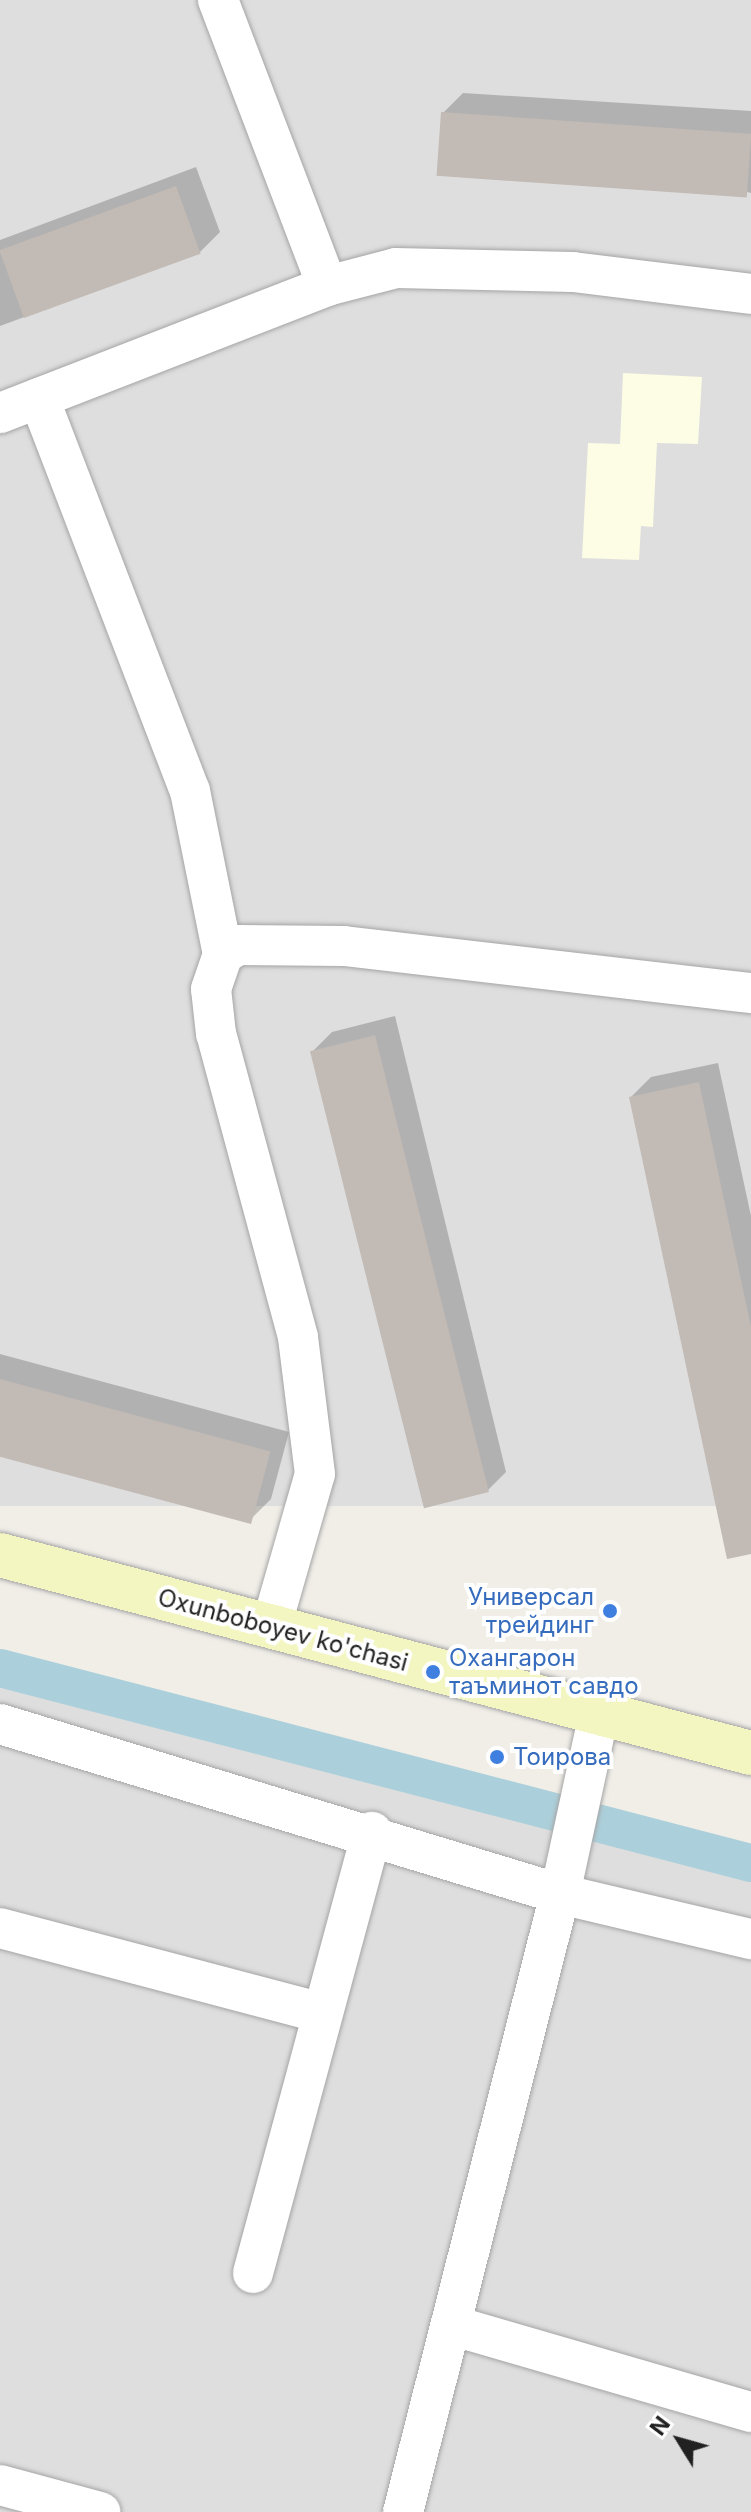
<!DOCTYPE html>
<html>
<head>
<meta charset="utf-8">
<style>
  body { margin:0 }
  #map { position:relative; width:751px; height:2512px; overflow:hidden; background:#f1eee8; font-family:Inter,sans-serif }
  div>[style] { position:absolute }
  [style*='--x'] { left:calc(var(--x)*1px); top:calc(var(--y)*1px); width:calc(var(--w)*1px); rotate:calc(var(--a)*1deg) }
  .residential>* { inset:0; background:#dfdede; transform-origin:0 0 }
  .education>* { inset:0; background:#fdfde5 }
  .shadow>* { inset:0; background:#0003 }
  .canal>* { height:38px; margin:-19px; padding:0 19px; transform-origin:19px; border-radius:19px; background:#acd0db }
  .building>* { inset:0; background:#c1bab5; transform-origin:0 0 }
  .roads { filter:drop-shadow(0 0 2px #a5a5a5) drop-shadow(0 0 2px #a5a5a5) }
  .street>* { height:40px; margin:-20px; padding:0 20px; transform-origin:20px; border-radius:20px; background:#fff }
  .secondary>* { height:44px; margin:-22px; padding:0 22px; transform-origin:22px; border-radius:22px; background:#f3f6c1 }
  .dots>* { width:22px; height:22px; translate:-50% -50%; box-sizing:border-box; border:4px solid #fff; border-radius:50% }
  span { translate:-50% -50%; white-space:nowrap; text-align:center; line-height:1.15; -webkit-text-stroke:8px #fff; paint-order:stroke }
  .shop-label { font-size:24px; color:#366cbe }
  .right { translate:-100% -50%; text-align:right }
  .left { translate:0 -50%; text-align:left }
  .street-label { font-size:24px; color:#212121 }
  .north { position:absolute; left:639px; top:2400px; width:80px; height:80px; -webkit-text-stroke:6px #fff; paint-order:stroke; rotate:307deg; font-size:22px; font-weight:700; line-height:32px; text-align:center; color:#212121 }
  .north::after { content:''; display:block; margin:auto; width:28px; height:36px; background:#212121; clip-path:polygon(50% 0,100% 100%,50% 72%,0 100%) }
</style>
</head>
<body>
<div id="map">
  <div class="residential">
    <i style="left:0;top:0;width:751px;height:1506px"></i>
    <i style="clip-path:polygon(0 1680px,751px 1877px,751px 2512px,0 2512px)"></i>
  </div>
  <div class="education">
    <i style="clip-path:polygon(623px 373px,702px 377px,698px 444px,657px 443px,653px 527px,641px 526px,639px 560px,582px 558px,588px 443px,620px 444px)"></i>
  </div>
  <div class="shadow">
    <i style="clip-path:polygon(463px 93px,751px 111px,751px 193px,443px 113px)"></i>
    <i style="clip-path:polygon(196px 167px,220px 232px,200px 252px,0 326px,0 240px)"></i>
    <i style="clip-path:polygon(395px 1016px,506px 1472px,486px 1492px,312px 1052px,332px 1032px)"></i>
    <i style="clip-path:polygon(718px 1063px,751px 1216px,751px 1552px,631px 1097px,651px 1077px)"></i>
    <i style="clip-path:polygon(0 1354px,289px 1432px,271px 1499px,251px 1519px,0 1452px)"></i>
  </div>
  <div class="canal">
    <i style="--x:0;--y:1668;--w:776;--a:14.56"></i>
  </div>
  <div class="building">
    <i style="left:441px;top:112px;width:311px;height:64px;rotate:4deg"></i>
    <i style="left:176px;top:186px;width:72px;height:188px;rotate:70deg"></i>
    <i style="left:375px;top:1035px;width:471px;height:67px;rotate:76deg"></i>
    <i style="clip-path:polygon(699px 1082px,751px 1327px,751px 1554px,727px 1559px,629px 1097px)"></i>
    <i style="left:0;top:1379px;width:280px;height:75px;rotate:15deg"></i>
  </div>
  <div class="roads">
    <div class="street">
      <i style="--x:218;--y:0;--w:306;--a:69.1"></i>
      <i style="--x:39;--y:398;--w:421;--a:69"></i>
      <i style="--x:190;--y:791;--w:166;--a:78.6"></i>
      <i style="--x:0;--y:413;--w:351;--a:-21.2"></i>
      <i style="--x:327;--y:286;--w:71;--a:-14.6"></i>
      <i style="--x:396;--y:268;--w:177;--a:1.3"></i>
      <i style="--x:573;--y:272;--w:179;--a:7"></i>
      <i style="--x:271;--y:1627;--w:159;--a:-74"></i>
      <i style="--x:315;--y:1474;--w:138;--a:-97.1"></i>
      <i style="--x:298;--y:1337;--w:314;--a:-105.1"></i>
      <i style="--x:216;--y:1034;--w:45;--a:-96.3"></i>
      <i style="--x:211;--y:989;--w:37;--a:-71"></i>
      <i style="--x:223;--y:954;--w:17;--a:-31"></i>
      <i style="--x:238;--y:945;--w:106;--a:0.5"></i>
      <i style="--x:344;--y:946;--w:410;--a:6.6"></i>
      <i style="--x:0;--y:1724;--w:585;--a:16.89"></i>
      <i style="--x:560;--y:1894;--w:196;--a:13.3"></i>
      <i style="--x:0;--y:1928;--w:333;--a:14.8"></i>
      <i style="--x:253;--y:2273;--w:457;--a:-74.9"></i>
      <i style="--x:451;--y:2325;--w:312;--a:16.2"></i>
      <i style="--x:0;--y:2485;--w:104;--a:15.1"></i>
      <i style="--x:403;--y:2512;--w:638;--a:-75.75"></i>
      <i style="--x:560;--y:1894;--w:184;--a:-77.8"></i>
    </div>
    <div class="secondary">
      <i style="--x:0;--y:1555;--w:777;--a:14.77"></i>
    </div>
  </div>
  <div class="dots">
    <i style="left:610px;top:1611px;background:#3f7fe0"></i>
    <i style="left:433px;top:1672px;background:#3f7fe0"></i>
    <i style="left:497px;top:1757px;background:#3f7fe0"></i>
  </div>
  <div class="shop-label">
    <span class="right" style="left:594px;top:1611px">Универсал<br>трейдинг</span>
    <span class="left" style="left:449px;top:1672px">Охангарон<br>таъминот савдо</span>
    <span class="left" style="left:513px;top:1757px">Тоирова</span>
  </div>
  <div class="street-label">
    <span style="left:283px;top:1630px;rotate:15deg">Oxunboboyev ko'chasi</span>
  </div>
  <div class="north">N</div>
</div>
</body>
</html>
